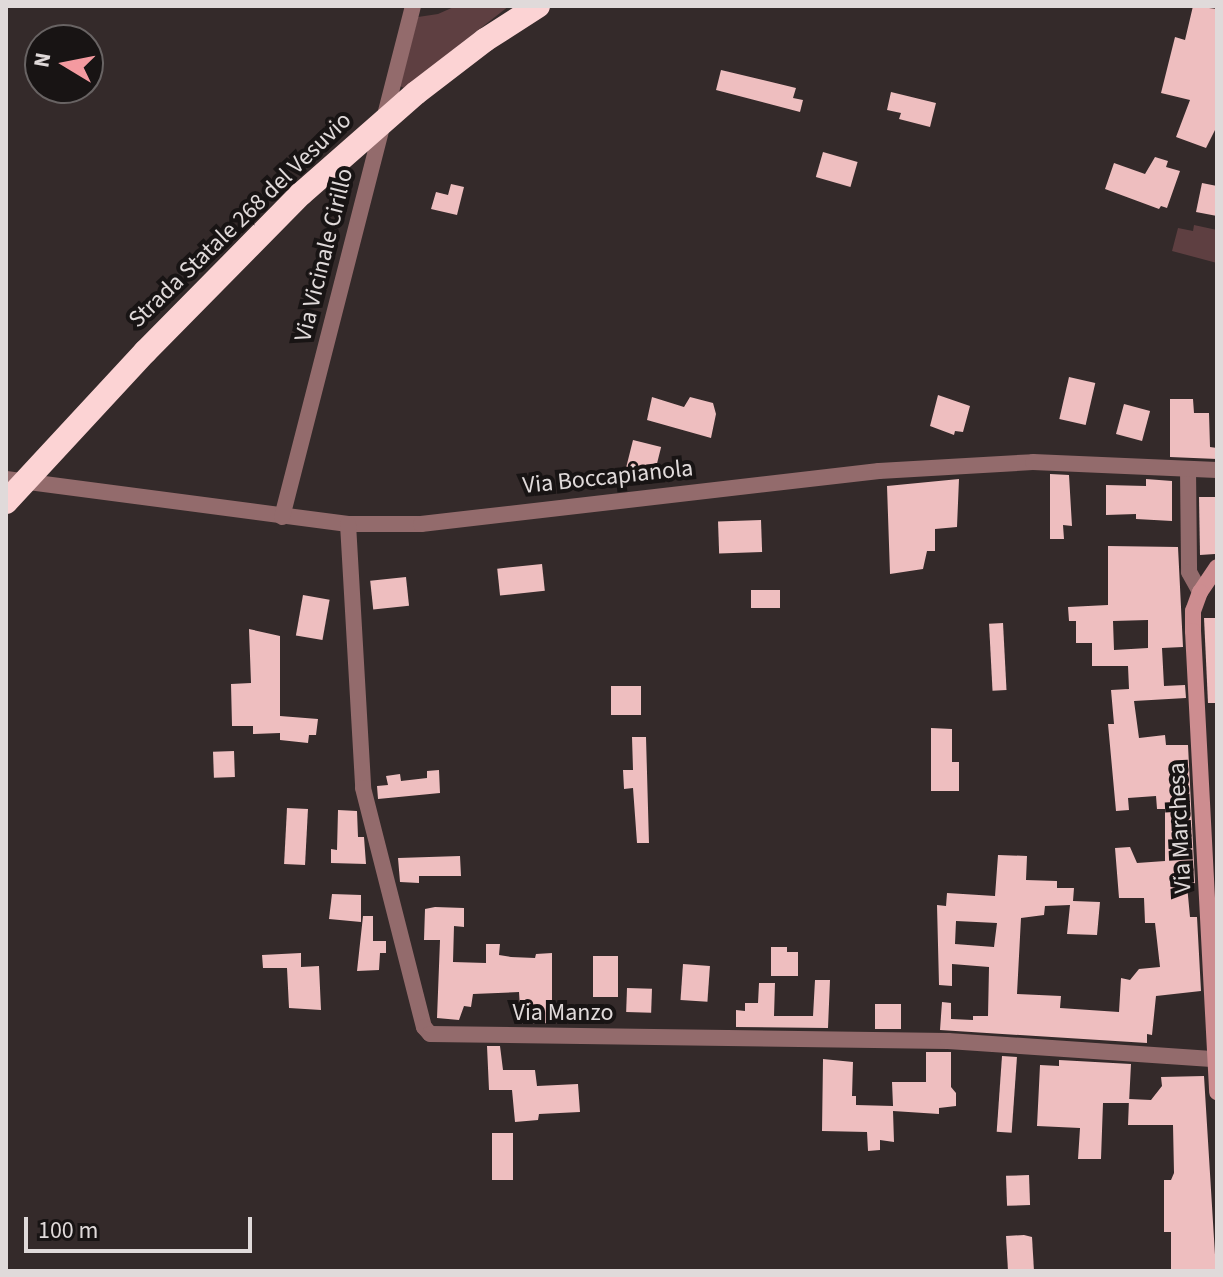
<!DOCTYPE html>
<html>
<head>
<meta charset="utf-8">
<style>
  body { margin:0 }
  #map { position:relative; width:1223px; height:1277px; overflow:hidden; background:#342a2a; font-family:"Source Sans 3",sans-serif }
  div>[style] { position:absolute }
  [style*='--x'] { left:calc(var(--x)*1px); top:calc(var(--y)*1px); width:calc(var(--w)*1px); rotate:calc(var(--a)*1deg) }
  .green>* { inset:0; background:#5e3f41 }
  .building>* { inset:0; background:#eebebf; transform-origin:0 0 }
  .street>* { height:16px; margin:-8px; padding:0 8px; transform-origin:8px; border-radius:8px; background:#936b6c }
  .secondary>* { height:16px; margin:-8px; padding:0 8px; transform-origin:8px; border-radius:8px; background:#cd8d90 }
  .highway>* { height:24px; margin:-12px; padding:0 12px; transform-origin:12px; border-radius:12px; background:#fcd3d4 }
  span { translate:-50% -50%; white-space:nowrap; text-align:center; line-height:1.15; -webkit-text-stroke:8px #181414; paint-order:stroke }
  .street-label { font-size:24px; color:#e0dada }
  .frame { position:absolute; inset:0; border:8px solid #e0dada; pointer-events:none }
  .north { position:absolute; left:24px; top:24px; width:80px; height:80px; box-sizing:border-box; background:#181414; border:2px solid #686363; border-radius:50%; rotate:280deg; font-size:22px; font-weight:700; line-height:32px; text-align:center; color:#e0dada }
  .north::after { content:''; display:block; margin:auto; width:28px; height:36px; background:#f49aa0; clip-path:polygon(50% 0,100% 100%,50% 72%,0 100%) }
  .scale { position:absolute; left:24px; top:1217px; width:228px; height:36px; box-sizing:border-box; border:4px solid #e0dada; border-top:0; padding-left:10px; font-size:24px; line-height:28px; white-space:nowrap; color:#e0dada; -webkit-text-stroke:6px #181414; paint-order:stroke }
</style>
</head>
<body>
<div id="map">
  <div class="green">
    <i style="clip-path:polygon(456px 6px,509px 6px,404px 88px,400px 86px,418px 17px,438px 14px)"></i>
    <i style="clip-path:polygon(1194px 225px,1217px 230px,1217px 263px,1172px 251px,1178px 228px,1193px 231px)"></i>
  </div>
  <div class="building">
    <i style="clip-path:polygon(1193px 6px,1217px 9px,1217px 126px,1206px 148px,1176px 137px,1190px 100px,1161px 93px,1175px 37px,1185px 40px)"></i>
    <i style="clip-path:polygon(721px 70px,796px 88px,793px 98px,803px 100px,800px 112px,716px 90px)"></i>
    <i style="clip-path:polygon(891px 92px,936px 103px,930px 127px,899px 119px,901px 113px,887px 110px)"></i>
    <i style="left:823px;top:152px;width:36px;height:26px;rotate:16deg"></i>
    <i style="clip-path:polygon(1155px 157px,1168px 161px,1166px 167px,1180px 171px,1167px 208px,1161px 206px,1159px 209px,1105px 189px,1114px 163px,1145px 174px)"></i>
    <i style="clip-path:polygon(1202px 183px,1217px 186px,1217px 216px,1196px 212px)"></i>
    <i style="clip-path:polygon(451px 184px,464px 187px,457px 215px,431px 209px,436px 192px,448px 195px)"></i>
    <i style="left:1069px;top:377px;width:27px;height:43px;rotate:13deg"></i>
    <i style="clip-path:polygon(938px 395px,970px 406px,963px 432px,955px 431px,954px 435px,930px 426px)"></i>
    <i style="clip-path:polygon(652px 397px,684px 407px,690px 397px,713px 403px,716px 414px,711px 438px,647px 420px)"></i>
    <i style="clip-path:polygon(1170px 399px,1193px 399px,1194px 413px,1209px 413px,1210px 447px,1217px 448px,1217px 459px,1170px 457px)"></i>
    <i style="left:1124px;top:404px;width:27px;height:31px;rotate:15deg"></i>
    <i style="left:633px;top:440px;width:29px;height:30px;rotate:14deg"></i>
    <i style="clip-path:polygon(1050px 474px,1069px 475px,1072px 526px,1063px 525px,1064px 539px,1050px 539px)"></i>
    <i style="clip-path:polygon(959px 479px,957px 527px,935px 529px,935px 551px,927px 551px,923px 569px,890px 574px,887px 486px)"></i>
    <i style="clip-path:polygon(1146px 479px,1172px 481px,1172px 521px,1136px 519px,1136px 514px,1106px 515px,1106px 485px,1146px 486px)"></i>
    <i style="clip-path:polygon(1199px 497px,1217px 497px,1215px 554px,1200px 555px)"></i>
    <i style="left:761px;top:520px;width:32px;height:43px;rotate:88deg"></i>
    <i style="clip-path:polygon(evenodd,1108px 546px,1178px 547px,1183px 647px,1162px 648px,1164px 686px,1185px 685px,1186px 698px,1134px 701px,1139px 738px,1165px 735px,1166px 745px,1188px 745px,1195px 883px,1187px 885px,1190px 917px,1197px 917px,1201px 991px,1156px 996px,1152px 1035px,1147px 1034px,1147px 1043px,940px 1030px,942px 1002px,951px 1003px,951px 1019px,973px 1020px,973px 1016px,988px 1016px,989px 967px,952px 964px,952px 986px,939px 985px,937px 905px,946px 906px,947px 893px,995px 896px,998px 855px,1027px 856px,1026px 880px,1057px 881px,1057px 888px,1074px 888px,1073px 901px,1100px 902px,1097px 935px,1067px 934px,1070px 905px,1045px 906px,1044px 915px,1021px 918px,1017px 994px,1061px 996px,1060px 1008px,1119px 1012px,1121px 978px,1130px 980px,1139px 969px,1160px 967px,1155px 923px,1145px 923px,1144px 898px,1119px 898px,1115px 848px,1130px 847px,1137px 863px,1165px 861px,1165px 809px,1157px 809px,1156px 796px,1128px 798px,1129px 810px,1116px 811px,1108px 724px,1114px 724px,1111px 690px,1129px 689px,1128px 666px,1092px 666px,1092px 643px,1076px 643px,1076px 621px,1069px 621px,1068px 607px,1108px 605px,1108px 546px,1148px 620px,1148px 648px,1114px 650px,1113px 621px,1148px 620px,1108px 546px,956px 921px,997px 923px,994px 947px,955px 944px,956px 921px)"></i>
    <i style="left:542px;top:564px;width:27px;height:45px;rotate:84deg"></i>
    <i style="left:406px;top:577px;width:29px;height:36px;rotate:84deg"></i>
    <i style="left:780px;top:590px;width:18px;height:29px;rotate:90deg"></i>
    <i style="left:303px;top:595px;width:27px;height:41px;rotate:10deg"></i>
    <i style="clip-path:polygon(1204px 618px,1217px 618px,1217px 703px,1208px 703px)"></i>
    <i style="left:1003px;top:623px;width:67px;height:14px;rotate:87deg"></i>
    <i style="clip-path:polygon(249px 629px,280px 636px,280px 716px,318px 719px,316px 735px,309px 735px,308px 743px,280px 740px,280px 733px,253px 734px,253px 726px,232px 726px,231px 684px,251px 683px)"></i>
    <i style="left:611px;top:686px;width:30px;height:29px"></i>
    <i style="clip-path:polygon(931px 728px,952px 729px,952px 762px,959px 762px,959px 791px,931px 791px)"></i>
    <i style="clip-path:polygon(632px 737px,646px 737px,649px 843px,637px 843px,633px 788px,624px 789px,623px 770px,633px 770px)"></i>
    <i style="left:234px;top:751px;width:26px;height:21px;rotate:88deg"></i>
    <i style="clip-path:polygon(439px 770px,440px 793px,378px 799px,377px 786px,388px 785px,386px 776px,400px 774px,401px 781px,427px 778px,427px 771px)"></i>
    <i style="left:287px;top:808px;width:21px;height:56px;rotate:3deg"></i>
    <i style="clip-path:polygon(338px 810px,357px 811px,358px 837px,364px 837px,366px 864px,331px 863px,331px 849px,337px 850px)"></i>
    <i style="clip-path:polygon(460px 856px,461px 876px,419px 876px,419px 883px,400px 882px,398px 858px)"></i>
    <i style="clip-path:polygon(332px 894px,361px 895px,361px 922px,329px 919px)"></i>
    <i style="clip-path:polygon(435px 907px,464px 908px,464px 927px,454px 926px,453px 962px,486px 963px,486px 944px,500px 944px,499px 955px,511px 957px,535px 958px,536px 954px,552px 953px,552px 1023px,521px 1024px,519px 992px,473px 994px,471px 1007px,464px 1006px,459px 1020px,437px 1018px,440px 940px,424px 940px,425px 909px)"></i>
    <i style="clip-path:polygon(363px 916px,373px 916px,373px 941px,386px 941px,386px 953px,380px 953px,379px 970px,357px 971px)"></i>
    <i style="clip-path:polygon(771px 947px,787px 947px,787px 952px,798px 952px,798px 976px,771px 976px)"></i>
    <i style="clip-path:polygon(301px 953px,301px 967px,319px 966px,321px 1010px,289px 1008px,287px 968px,263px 968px,262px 955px)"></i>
    <i style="left:593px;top:956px;width:25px;height:41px"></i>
    <i style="left:683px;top:964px;width:27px;height:36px;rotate:4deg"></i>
    <i style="clip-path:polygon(815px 980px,830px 980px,828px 1028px,736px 1027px,736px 1010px,745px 1011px,745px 1003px,758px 1003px,759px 983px,775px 983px,774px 1016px,813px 1016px)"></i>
    <i style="left:627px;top:988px;width:25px;height:24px;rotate:2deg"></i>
    <i style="left:901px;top:1004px;width:25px;height:26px;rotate:90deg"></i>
    <i style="clip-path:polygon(487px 1046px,500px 1046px,503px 1070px,535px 1070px,537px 1086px,578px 1084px,580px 1112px,539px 1114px,538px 1120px,515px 1122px,512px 1090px,489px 1090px)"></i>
    <i style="clip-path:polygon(926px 1052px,951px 1052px,951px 1087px,956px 1093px,956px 1106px,939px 1108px,939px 1114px,893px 1111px,894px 1142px,880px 1140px,880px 1150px,868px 1151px,867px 1132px,822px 1131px,823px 1059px,853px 1062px,852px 1096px,856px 1096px,856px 1105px,893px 1106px,892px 1082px,926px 1082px)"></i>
    <i style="left:1002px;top:1056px;width:15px;height:76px;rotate:4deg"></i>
    <i style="clip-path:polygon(1059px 1060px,1131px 1064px,1129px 1103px,1103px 1103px,1101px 1159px,1078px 1159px,1080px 1128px,1037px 1126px,1040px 1065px,1059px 1066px)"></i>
    <i style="clip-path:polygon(1204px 1076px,1216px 1271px,1171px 1271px,1171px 1232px,1164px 1232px,1164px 1180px,1171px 1180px,1174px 1173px,1173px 1125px,1128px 1125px,1129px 1099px,1151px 1100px,1162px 1086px,1161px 1077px)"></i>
    <i style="left:492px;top:1133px;width:21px;height:47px"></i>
    <i style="left:1029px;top:1175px;width:30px;height:23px;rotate:88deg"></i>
    <i style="clip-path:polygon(1024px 1235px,1032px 1237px,1034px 1271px,1008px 1271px,1006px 1236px)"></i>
  </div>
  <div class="street">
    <i style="--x:1188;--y:469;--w:103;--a:89.4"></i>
    <i style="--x:1189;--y:572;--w:23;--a:61"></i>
    <i style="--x:6;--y:479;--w:345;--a:7.5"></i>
    <i style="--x:348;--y:524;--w:73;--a:0"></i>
    <i style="--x:421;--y:524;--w:461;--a:-6.6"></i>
    <i style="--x:879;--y:471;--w:154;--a:-3.3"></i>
    <i style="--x:1033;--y:462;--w:184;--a:2.5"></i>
    <i style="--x:282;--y:517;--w:528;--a:-75.62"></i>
    <i style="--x:348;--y:524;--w:264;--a:86.7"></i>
    <i style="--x:363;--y:788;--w:247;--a:75.7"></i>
    <i style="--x:424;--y:1027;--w:9;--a:49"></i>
    <i style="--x:430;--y:1034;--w:518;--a:0.77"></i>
    <i style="--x:948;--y:1041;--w:268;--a:3.9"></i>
  </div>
  <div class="secondary">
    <i style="--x:1217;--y:567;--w:30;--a:124"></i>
    <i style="--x:1200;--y:592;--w:20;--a:110"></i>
    <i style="--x:1193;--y:611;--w:20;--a:90"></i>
    <i style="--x:1193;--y:631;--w:462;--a:87"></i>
  </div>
  <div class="highway">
    <i style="--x:6;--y:502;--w:205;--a:-47.2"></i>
    <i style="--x:145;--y:352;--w:222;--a:-45.4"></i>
    <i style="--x:301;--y:194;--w:153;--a:-41.3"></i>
    <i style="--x:416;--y:93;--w:87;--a:-37.5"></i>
    <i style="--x:485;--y:40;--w:63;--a:-32.7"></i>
  </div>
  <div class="street-label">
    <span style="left:240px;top:220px;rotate:-44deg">Strada Statale 268 del Vesuvio</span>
    <span style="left:324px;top:255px;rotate:-76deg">Via Vicinale Cirillo</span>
    <span style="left:608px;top:477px;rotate:-6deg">Via Boccapianola</span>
    <span style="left:1180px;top:828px;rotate:-93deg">Via Marchesa</span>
    <span style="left:563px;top:1013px">Via Manzo</span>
  </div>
  <div class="frame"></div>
  <div class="north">N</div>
  <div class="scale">100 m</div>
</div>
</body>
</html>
